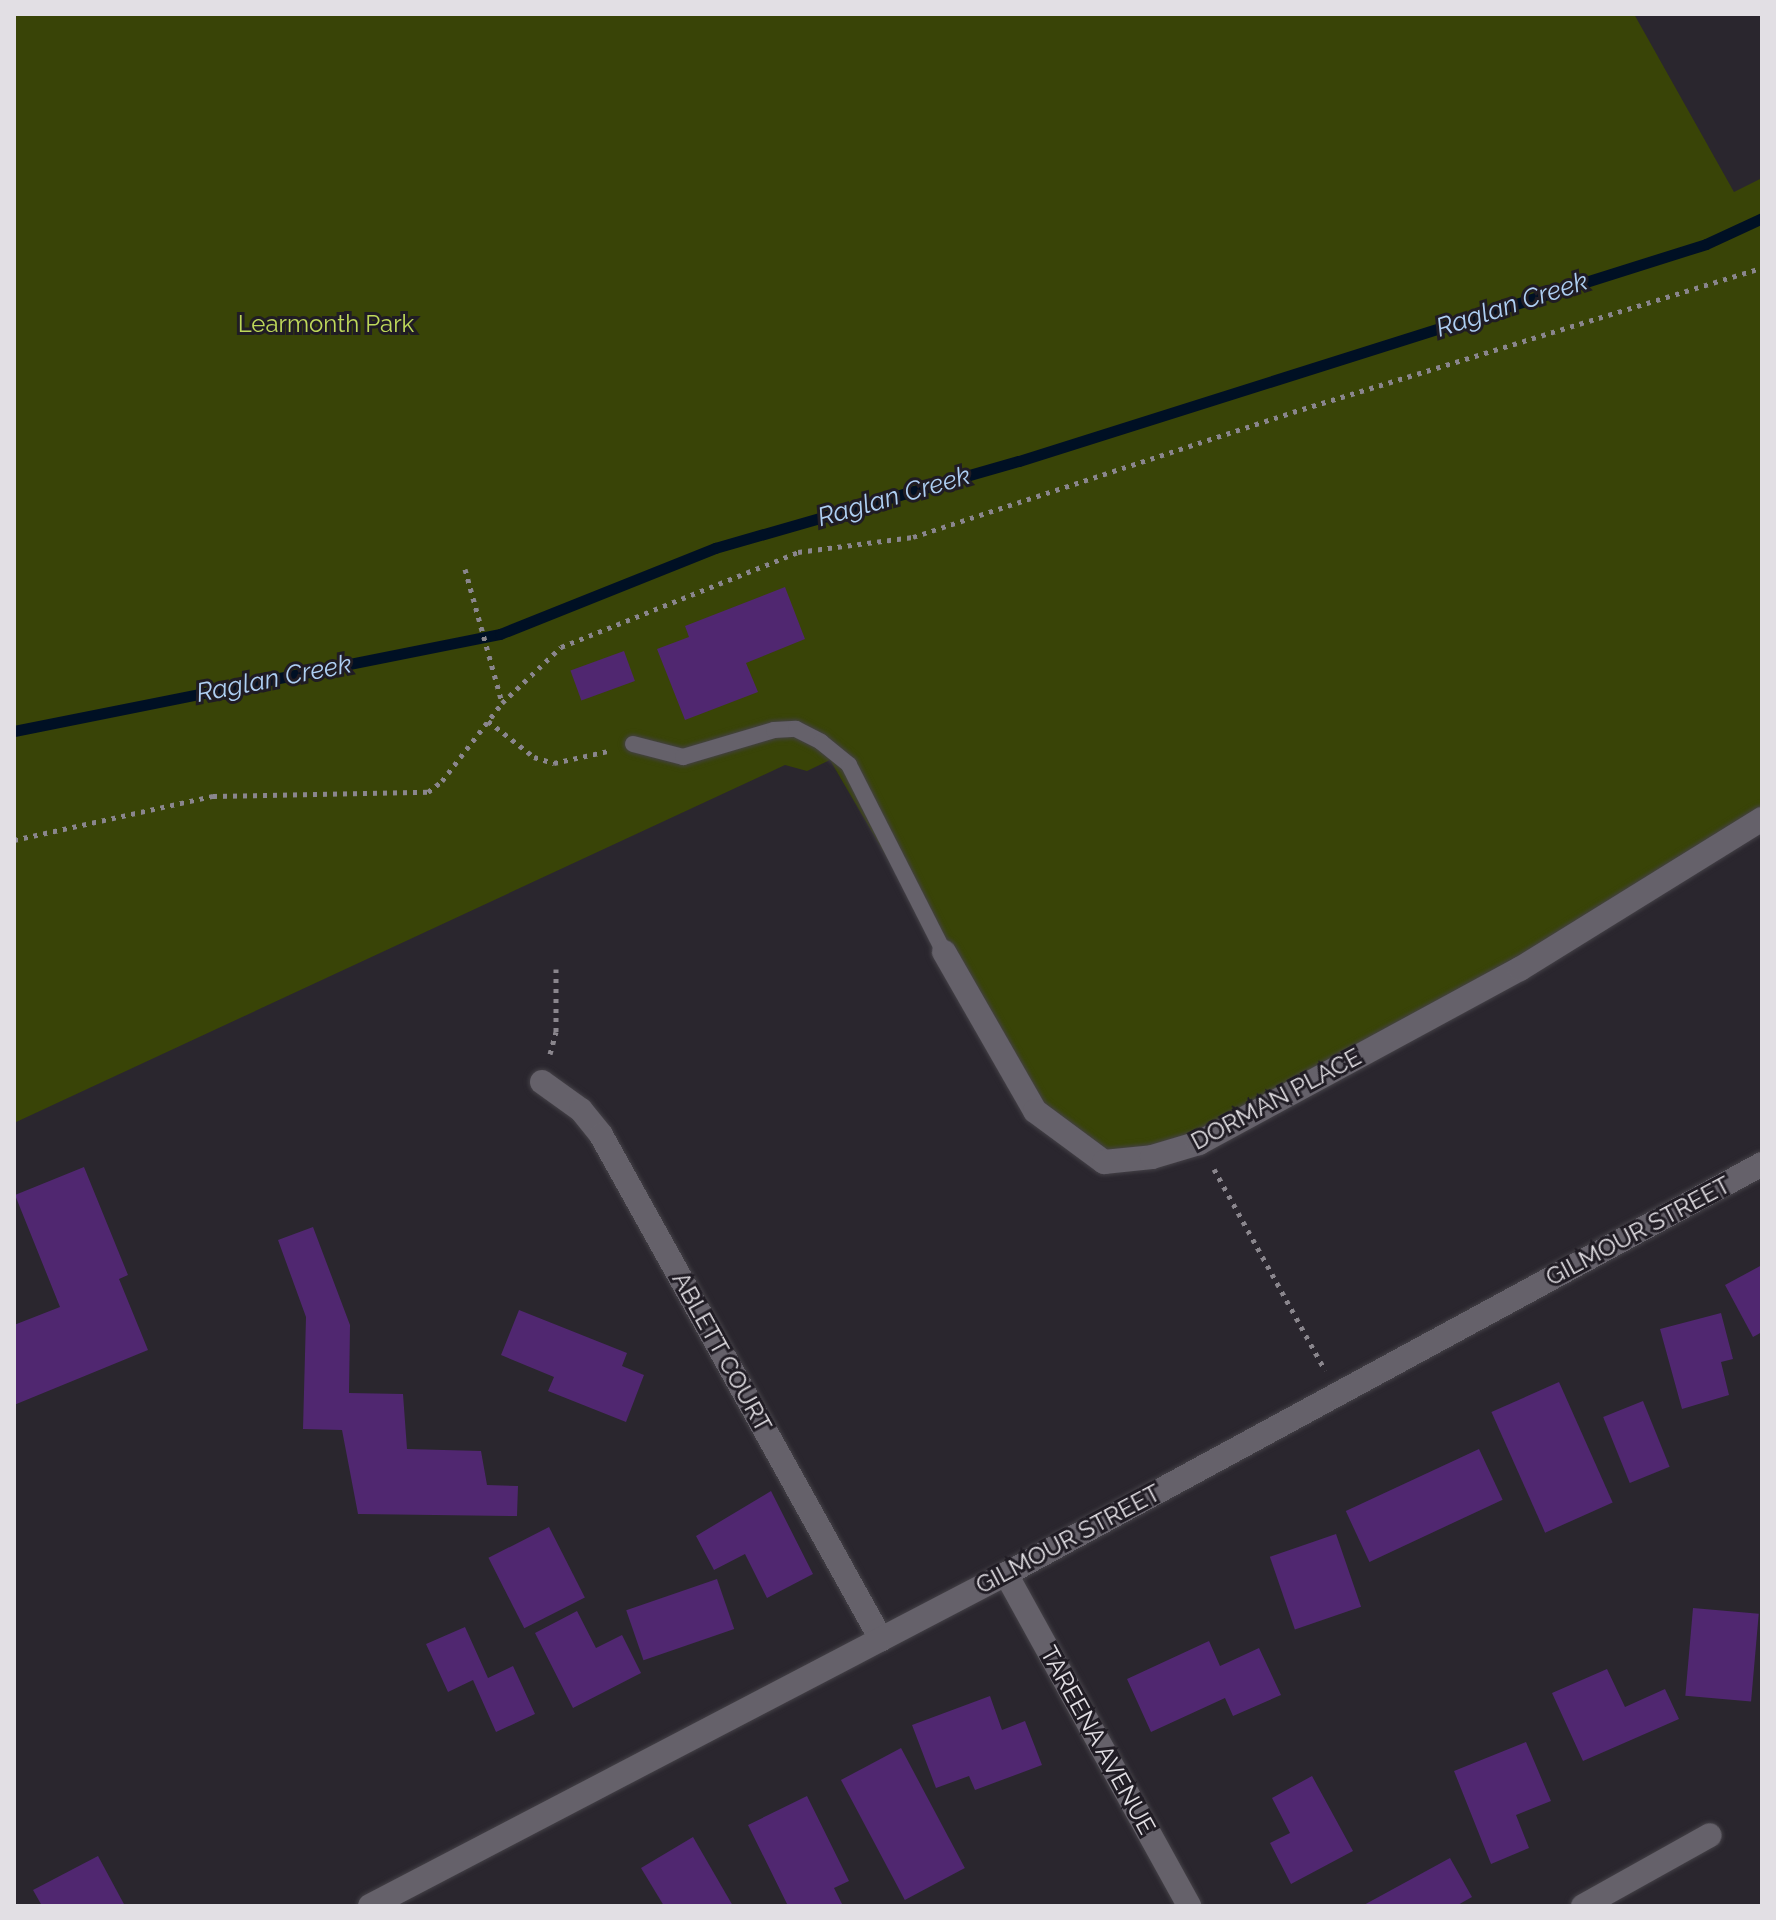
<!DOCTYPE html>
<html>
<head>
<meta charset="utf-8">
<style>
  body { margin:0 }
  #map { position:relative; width:1776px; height:1920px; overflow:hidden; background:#2a262e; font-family:Raleway,sans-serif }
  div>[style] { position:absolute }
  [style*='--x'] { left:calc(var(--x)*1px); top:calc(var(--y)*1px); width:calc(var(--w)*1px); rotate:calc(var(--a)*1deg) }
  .green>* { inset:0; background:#394407 }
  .stream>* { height:11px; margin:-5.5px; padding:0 5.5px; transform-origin:5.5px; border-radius:5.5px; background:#001024 }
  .building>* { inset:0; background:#502770; transform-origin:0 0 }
  .path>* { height:5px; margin-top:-2.5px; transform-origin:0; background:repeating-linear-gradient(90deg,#8a868d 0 4px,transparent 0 10px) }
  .roads { filter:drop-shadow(0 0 2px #444147) drop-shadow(0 0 2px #444147) }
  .lane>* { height:16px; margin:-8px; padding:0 8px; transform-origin:8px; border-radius:8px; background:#65616a }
  .street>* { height:24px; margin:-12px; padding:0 12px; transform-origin:12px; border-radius:12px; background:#65616a }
  .secondary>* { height:24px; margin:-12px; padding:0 12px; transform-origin:12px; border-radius:12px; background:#65616a }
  span { translate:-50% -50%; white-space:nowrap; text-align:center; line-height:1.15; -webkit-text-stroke:6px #201c24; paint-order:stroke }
  .park-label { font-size:24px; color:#bed85a }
  .street-label { font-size:24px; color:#e2dfe4 }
  .water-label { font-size:26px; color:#aecff3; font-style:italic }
  .frame { position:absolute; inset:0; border:16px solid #e2dfe4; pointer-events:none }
</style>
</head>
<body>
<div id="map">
  <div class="green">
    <i style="clip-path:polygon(14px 14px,1634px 14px,1734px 192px,1762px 178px,1762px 819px,1200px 1143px,1104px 1162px,1035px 1111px,830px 760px,807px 771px,785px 765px,14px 1123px)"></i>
  </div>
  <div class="stream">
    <i style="--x:14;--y:731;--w:496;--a:-11.3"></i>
    <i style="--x:500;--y:634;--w:232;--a:-21.8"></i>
    <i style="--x:715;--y:548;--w:316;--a:-16"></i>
    <i style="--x:1019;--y:461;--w:720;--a:-17.53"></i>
    <i style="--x:1706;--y:244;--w:62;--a:-24.9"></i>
  </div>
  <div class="building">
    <i style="clip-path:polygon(785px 587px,805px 639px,746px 663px,758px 692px,685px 720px,657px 649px,689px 637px,685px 626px)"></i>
    <i style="left:624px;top:651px;width:32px;height:57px;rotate:70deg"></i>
    <i style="clip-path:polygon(84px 1167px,128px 1275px,119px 1279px,148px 1350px,14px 1405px,14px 1325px,60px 1307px,15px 1195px)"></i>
    <i style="clip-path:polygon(313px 1227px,350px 1325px,349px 1393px,403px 1394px,407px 1449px,481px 1451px,487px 1485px,518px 1486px,517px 1516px,358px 1514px,342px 1430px,303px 1429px,306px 1317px,278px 1240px)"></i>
    <i style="clip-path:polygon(1762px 1265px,1762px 1332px,1753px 1337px,1725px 1285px)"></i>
    <i style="clip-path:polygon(519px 1310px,627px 1353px,622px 1366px,644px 1375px,626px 1422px,548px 1391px,554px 1377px,501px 1355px)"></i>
    <i style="clip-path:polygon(1721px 1313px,1733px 1359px,1721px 1362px,1729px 1395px,1682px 1409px,1660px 1329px)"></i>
    <i style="left:1559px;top:1382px;width:132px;height:74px;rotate:66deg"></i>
    <i style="left:1643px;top:1401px;width:71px;height:43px;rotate:68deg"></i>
    <i style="left:1479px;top:1449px;width:56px;height:147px;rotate:65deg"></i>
    <i style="clip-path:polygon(771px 1491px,813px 1574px,767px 1598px,745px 1554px,714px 1570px,696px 1536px)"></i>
    <i style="left:549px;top:1527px;width:79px;height:68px;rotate:63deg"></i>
    <i style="left:1336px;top:1534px;width:77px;height:70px;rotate:71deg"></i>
    <i style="left:717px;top:1579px;width:53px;height:96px;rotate:71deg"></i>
    <i style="left:1693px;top:1608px;width:66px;height:88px;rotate:5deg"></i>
    <i style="clip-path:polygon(577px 1611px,596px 1648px,622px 1635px,641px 1673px,573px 1708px,535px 1633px)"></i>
    <i style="clip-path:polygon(465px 1627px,488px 1678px,513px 1666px,535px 1714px,496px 1732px,473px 1680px,448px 1692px,426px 1644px)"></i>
    <i style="clip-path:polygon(1209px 1641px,1220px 1666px,1259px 1648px,1281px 1695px,1233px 1716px,1225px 1698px,1151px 1732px,1127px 1679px)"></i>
    <i style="clip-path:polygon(1607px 1669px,1625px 1707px,1665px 1689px,1679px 1719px,1583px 1761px,1552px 1693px)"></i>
    <i style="clip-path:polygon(990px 1696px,1002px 1730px,1025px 1721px,1042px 1765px,975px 1790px,969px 1776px,936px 1788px,912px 1725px)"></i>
    <i style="clip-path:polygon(1526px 1742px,1551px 1801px,1516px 1815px,1529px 1848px,1491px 1864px,1454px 1771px)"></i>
    <i style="left:901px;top:1748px;width:136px;height:68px;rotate:62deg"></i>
    <i style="clip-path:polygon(1312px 1776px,1353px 1851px,1291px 1884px,1270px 1843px,1290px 1833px,1272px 1798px)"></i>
    <i style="clip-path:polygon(807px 1796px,849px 1881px,834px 1888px,843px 1906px,788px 1906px,748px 1825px)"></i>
    <i style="clip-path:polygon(693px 1837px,733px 1906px,664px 1906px,641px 1868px)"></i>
    <i style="clip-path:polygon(98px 1856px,125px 1906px,42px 1906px,33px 1890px)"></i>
    <i style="clip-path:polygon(1450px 1858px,1472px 1897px,1456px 1906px,1362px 1906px)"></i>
  </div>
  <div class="path">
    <i style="--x:465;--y:569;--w:138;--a:74.5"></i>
    <i style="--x:488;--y:721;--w:58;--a:38"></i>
    <i style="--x:534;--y:757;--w:21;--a:17"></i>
    <i style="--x:554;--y:763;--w:55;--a:-12.5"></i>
    <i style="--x:14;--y:840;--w:204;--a:-12.5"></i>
    <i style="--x:213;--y:796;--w:215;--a:-1.1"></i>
    <i style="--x:428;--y:792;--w:18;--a:-38"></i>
    <i style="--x:442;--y:781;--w:98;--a:-52.4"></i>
    <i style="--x:502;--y:703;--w:81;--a:-43.5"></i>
    <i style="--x:561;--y:647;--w:255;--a:-21.8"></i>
    <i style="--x:798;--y:552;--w:116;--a:-7.4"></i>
    <i style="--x:913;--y:537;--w:400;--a:-18.2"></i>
    <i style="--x:1293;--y:412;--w:491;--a:-17.1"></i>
    <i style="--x:550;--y:1054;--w:23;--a:-75"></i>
    <i style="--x:556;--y:1032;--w:63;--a:-90"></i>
    <i style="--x:1214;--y:1169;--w:230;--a:61.1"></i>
  </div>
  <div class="roads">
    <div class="lane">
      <i style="--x:633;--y:744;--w:52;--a:14.6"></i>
      <i style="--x:683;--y:757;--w:95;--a:-16.5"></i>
      <i style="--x:774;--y:730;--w:22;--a:-3"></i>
      <i style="--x:796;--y:729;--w:28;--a:27"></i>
      <i style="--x:821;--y:742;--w:36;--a:39"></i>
      <i style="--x:849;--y:765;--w:210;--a:63.1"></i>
    </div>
    <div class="street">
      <i style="--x:944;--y:952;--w:183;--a:60.2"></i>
      <i style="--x:1035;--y:1111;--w:86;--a:36.5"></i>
      <i style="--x:1104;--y:1162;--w:48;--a:-5.9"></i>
      <i style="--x:1152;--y:1157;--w:49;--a:-16.6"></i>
      <i style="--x:1199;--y:1143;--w:365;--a:-28.5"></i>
      <i style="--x:1520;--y:969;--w:285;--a:-31.8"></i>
      <i style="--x:542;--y:1082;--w:48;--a:35.7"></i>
      <i style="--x:581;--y:1110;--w:32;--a:51"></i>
      <i style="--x:601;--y:1135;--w:577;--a:60.95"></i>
      <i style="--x:1006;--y:1574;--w:379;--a:61.1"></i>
      <i style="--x:1583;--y:1906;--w:145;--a:-29.2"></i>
    </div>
    <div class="secondary">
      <i style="--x:370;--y:1906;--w:717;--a:-27.57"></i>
      <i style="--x:1006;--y:1574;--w:860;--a:-28.47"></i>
    </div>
  </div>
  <div class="park-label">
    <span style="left:326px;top:324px">Learmonth Park</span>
  </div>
  <div class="street-label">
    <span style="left:1276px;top:1099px;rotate:-28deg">DORMAN PLACE</span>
    <span style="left:1638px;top:1231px;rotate:-28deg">GILMOUR STREET</span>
    <span style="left:722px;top:1352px;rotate:61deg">ABLETT COURT</span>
    <span style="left:1068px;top:1539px;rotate:-28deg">GILMOUR STREET</span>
    <span style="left:1098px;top:1740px;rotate:61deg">TAREENA AVENUE</span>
  </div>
  <div class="water-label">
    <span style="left:1512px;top:305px;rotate:-18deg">Raglan Creek</span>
    <span style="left:894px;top:497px;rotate:-16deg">Raglan Creek</span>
    <span style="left:274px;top:679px;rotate:-11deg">Raglan Creek</span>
  </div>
  <div class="frame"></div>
</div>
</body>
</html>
